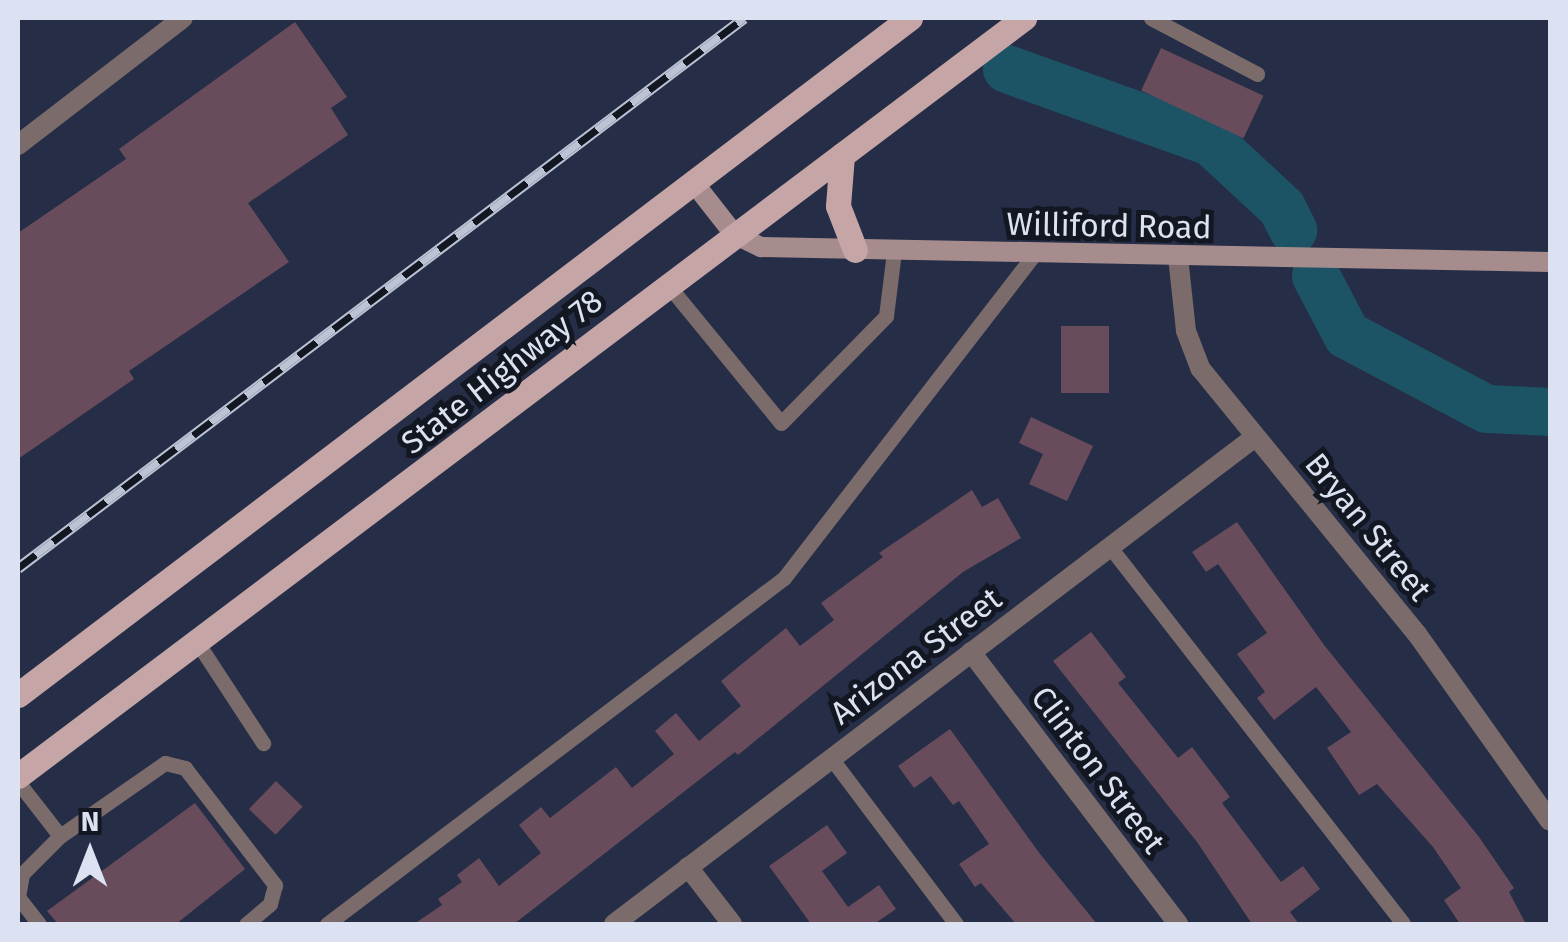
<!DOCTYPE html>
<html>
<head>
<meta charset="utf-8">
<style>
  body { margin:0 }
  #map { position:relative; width:1568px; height:942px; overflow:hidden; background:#252e46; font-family:"Fira Sans",sans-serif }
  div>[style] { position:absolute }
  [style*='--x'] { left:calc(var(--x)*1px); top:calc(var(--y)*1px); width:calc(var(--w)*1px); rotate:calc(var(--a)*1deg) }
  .river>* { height:48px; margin:-24px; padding:0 24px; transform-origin:24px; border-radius:24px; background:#1c5466 }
  .building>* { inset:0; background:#694c5b; transform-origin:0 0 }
  .lane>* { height:15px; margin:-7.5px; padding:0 7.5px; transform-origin:7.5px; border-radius:7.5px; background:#7b6b6b }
  .street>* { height:20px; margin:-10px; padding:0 10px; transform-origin:10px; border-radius:10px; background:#7b6b6b }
  .secondary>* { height:20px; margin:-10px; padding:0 10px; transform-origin:10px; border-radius:10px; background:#a68c8d }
  .primary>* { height:25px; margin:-12.5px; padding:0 12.5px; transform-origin:12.5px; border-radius:12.5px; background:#c6a5a7 }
  .rail>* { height:11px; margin-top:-5.5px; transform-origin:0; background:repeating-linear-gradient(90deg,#131722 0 22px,#bcc3d4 0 44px); box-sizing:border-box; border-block:2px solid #bcc3d4 }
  span { translate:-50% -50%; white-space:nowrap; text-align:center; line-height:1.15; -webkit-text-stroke:10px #131722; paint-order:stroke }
  .street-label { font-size:32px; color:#dce2f2 }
  .frame { position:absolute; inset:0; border:20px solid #dce2f2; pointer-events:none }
  .north { position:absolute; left:40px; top:802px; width:100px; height:100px; -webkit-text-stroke:8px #131722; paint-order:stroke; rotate:0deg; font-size:28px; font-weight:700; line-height:40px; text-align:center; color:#dce2f2 }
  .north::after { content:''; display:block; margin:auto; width:35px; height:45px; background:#dce2f2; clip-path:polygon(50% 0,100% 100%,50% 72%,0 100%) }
</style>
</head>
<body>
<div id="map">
  <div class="river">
    <i style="--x:1007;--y:69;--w:217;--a:19.7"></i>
    <i style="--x:1211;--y:142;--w:97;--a:42.9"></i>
    <i style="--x:1282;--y:208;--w:25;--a:63"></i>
    <i style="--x:1316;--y:276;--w:67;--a:62.3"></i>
    <i style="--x:1347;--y:335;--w:158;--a:27.9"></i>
    <i style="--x:1487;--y:409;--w:63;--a:2.7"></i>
  </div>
  <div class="building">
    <i style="clip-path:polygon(295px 22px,347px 97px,331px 108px,348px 135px,248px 203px,289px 262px,129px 371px,134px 379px,18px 459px,18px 233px,126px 159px,119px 149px)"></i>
    <i style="left:1161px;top:48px;width:113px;height:47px;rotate:25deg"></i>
    <i style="left:1061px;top:326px;width:48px;height:67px"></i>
    <i style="clip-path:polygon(1031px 417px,1093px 446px,1067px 501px,1029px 484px,1043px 454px,1019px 443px)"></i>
    <i style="clip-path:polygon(972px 490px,982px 507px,998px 498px,1021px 538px,963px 572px,738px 755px,735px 752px,514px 924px,414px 924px,442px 905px,438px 899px,462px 882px,457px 875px,479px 858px,499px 886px,541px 853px,519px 825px,541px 807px,550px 818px,616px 767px,632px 788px,674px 754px,655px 731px,676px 713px,699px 741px,741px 706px,721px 681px,786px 628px,800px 646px,834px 620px,821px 603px,883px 557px,879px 553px)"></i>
    <i style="clip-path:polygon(1237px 522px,1324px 645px,1479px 837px,1514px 888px,1509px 892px,1526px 924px,1460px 924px,1444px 900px,1461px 888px,1433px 847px,1377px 784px,1359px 795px,1327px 748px,1351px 732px,1316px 687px,1274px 720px,1257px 698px,1265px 692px,1237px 654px,1267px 633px,1218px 564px,1206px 572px,1192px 552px)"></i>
    <i style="clip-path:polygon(1091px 632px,1126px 677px,1118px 683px,1178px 758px,1192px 747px,1230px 797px,1222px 803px,1281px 882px,1303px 866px,1320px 889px,1290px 912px,1299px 924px,1252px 924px,1197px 842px,1053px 661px)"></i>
    <i style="clip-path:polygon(950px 729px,1040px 854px,1097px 924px,1016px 924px,981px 883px,975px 887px,959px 864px,989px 844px,959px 801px,953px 805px,931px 776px,914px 788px,898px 766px)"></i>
    <i style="left:276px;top:781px;width:37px;height:39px;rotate:44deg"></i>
    <i style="clip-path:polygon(195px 803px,245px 869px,176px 924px,58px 924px,47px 911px)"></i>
    <i style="clip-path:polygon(827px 825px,847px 853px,822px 871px,848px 907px,879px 885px,896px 909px,874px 924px,811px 924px,769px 866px)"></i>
  </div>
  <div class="lane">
    <i style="--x:1151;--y:18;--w:120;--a:27.8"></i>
    <i style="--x:668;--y:285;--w:178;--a:50.7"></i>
    <i style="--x:781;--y:423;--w:150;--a:-45.5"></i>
    <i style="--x:886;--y:316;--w:64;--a:-82.9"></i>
    <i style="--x:1110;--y:547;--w:477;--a:52.1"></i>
    <i style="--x:197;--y:642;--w:121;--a:56.8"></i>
    <i style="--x:831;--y:758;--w:208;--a:53"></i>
    <i style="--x:18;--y:782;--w:68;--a:52.1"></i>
    <i style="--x:18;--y:897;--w:23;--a:-80"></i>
    <i style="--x:22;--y:874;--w:54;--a:-45"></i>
    <i style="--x:60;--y:836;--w:128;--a:-34.8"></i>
    <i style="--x:165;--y:763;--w:21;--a:14"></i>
    <i style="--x:185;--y:768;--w:148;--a:52.4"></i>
    <i style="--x:275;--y:885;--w:20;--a:105"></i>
    <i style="--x:270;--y:904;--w:31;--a:140"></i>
    <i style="--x:18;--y:897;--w:34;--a:52"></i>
    <i style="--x:327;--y:924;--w:573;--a:-37.13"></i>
    <i style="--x:784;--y:578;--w:409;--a:-52.3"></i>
  </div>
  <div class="street">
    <i style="--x:18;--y:145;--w:208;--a:-37.6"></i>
    <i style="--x:1178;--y:257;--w:74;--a:83.8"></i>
    <i style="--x:1186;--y:331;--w:40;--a:69"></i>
    <i style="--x:1200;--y:368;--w:343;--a:50.8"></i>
    <i style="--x:1417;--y:634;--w:229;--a:54.6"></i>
    <i style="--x:971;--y:652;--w:342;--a:52.7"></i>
    <i style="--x:688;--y:867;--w:72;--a:52.3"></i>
    <i style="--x:614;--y:924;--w:805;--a:-37.23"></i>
  </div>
  <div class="secondary">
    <i style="--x:694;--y:183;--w:65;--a:51.9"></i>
    <i style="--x:734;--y:234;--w:30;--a:26"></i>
    <i style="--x:761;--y:247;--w:789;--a:1.09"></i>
  </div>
  <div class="primary">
    <i style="--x:842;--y:155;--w:51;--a:94.5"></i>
    <i style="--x:838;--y:206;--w:47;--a:68.9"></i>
    <i style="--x:18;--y:695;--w:1120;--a:-37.2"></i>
    <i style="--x:18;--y:776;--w:1260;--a:-37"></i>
  </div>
  <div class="rail">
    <i style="--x:18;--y:568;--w:911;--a:-37.15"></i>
  </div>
  <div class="street-label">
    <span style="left:1109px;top:226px;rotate:1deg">Williford Road</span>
    <span style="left:502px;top:372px;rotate:-38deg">State Highway 78</span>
    <span style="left:1368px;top:527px;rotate:51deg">Bryan Street</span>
    <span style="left:916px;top:656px;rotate:-37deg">Arizona Street</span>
    <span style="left:1098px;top:770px;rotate:53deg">Clinton Street</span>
  </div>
  <div class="frame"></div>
  <div class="north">N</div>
</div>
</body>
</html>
